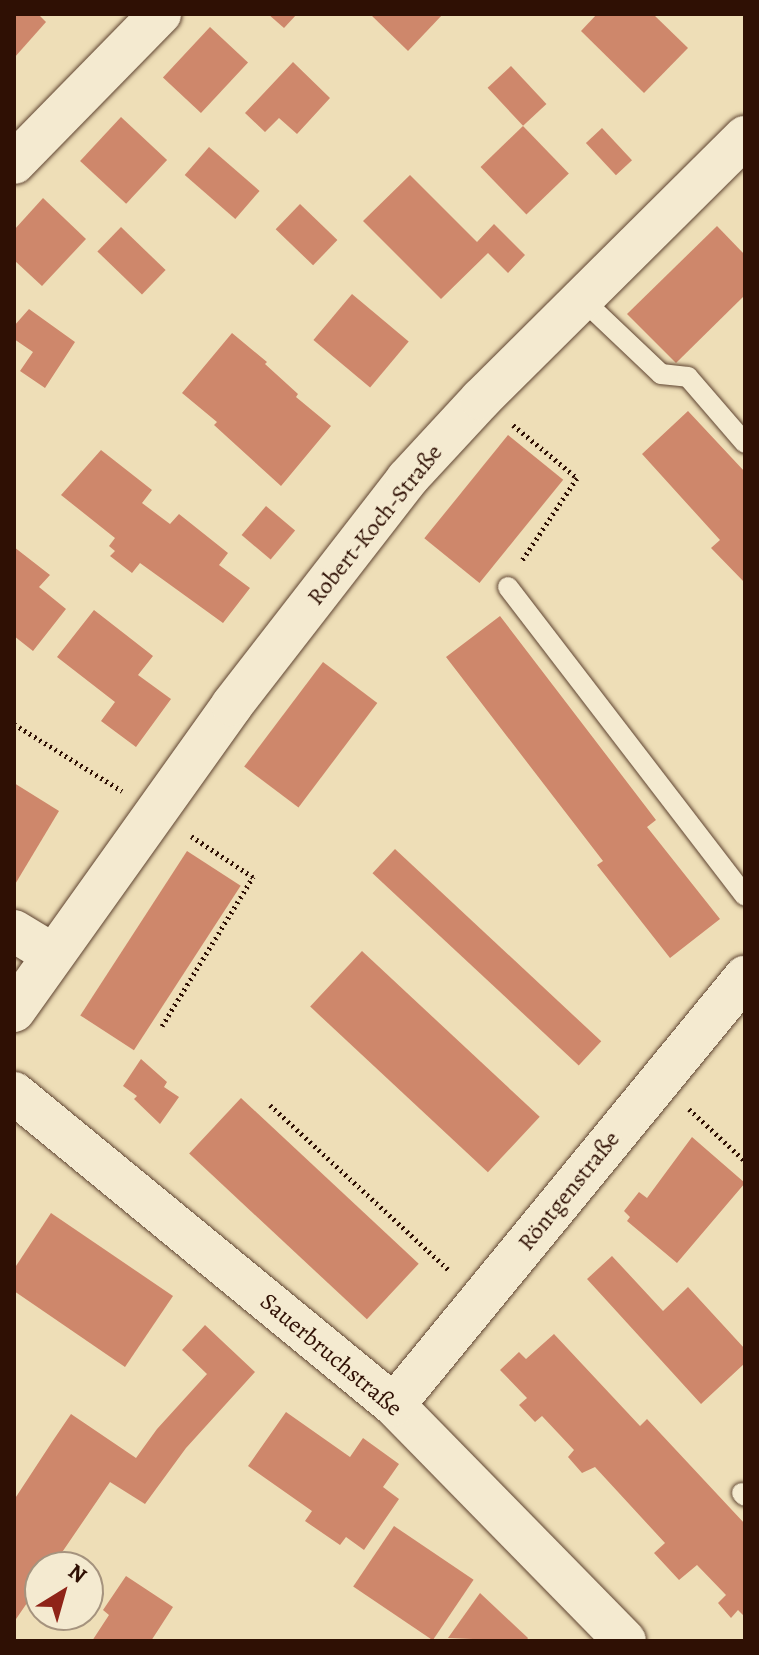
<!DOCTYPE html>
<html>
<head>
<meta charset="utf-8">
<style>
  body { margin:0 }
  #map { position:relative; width:759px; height:1655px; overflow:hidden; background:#eedeb7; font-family:Alegreya,serif }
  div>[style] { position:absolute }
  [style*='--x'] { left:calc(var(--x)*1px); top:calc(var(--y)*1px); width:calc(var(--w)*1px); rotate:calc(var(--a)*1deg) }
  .building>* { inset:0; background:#ce876b; transform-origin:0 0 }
  .path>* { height:5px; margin-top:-2.5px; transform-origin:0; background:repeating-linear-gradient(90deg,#2f1004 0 2px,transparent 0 6px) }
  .roads { filter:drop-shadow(0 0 2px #5f4431) drop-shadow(0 0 2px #5f4431) }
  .lane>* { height:20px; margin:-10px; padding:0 10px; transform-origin:10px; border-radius:10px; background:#f4ead0 }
  .street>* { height:42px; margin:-21px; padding:0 21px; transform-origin:21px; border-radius:21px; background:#f4ead0 }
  span { translate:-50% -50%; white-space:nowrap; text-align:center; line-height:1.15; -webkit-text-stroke:6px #f4ead0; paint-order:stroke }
  .street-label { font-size:24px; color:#2f1004 }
  .frame { position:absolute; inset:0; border:16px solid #2f1004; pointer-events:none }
  .north { position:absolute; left:24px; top:1551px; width:80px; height:80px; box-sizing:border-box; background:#f4ead0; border:2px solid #a5937e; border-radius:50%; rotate:37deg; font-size:22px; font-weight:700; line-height:32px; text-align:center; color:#2f1004 }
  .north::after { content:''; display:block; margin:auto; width:28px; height:36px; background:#8f2418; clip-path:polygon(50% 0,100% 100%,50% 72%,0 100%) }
</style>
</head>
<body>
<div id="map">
  <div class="building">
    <i style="clip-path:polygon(14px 14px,38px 14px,46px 22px,14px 58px)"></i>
    <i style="clip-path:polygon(268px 14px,297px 14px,284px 28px)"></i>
    <i style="clip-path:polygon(370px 14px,443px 14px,408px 51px)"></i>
    <i style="clip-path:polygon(597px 14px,653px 14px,688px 48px,644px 93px,581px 31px)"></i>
    <i style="left:210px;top:27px;width:52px;height:69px;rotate:43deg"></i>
    <i style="clip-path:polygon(293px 62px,330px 98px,297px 134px,279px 118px,265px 132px,245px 113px)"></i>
    <i style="left:511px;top:66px;width:52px;height:32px;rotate:47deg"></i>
    <i style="left:121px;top:117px;width:63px;height:60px;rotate:43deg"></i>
    <i style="left:523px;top:126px;width:66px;height:59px;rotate:46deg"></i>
    <i style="left:602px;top:128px;width:44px;height:22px;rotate:47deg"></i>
    <i style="left:209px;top:147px;width:67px;height:37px;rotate:41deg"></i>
    <i style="clip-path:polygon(410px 175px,477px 242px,494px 224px,525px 255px,508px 273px,488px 253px,441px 299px,363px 221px)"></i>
    <i style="clip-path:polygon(43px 198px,86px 239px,42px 286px,14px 260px,14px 230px)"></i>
    <i style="left:300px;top:204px;width:52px;height:35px;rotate:44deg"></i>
    <i style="clip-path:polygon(717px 226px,745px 255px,745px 295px,676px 363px,627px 314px)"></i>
    <i style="left:121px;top:227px;width:62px;height:34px;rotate:44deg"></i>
    <i style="left:352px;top:294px;width:74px;height:60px;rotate:40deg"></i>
    <i style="clip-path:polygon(29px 309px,75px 342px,45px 388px,20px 371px,33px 352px,14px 339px,14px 326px)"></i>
    <i style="clip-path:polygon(232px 333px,267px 362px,265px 364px,298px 394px,296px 397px,331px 426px,281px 486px,214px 425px,217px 422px,182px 393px)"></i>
    <i style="clip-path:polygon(688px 411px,745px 472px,745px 583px,711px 548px,720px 540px,642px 454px)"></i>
    <i style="left:508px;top:435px;width:71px;height:133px;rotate:39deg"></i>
    <i style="clip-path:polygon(101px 450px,152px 490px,142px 503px,170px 524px,179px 514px,228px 553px,219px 565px,250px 588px,223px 623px,140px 563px,132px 573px,110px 556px,115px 551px,109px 546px,115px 538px,61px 495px)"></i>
    <i style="left:266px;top:506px;width:38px;height:38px;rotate:40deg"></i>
    <i style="clip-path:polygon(14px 547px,50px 575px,39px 587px,66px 609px,33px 651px,14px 636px)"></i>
    <i style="clip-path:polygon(94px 610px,153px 656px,138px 675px,171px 699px,136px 747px,101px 721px,115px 702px,57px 657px)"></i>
    <i style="clip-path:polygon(500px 616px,656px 820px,647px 827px,720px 919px,670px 958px,597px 865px,603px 861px,446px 657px)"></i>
    <i style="left:323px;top:662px;width:68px;height:131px;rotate:37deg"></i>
    <i style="clip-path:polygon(14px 783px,59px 811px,14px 886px)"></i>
    <i style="left:395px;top:849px;width:282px;height:33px;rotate:43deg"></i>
    <i style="left:187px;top:851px;width:64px;height:196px;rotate:33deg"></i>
    <i style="left:362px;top:951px;width:243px;height:76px;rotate:43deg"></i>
    <i style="clip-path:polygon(141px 1059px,167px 1082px,164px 1087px,179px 1097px,160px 1124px,134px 1099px,137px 1096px,123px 1086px)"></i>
    <i style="left:241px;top:1098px;width:243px;height:76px;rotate:43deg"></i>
    <i style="clip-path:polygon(692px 1137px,745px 1183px,677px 1263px,627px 1221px,630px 1217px,624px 1211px,639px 1192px,647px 1198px)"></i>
    <i style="clip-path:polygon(51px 1213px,173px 1296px,125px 1367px,14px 1291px,14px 1269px)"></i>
    <i style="clip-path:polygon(612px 1256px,663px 1311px,688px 1287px,745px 1349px,745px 1363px,701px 1404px,587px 1279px)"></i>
    <i style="clip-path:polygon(205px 1325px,255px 1372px,186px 1448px,145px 1504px,110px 1482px,52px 1567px,40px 1567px,40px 1584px,14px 1622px,14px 1500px,52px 1442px,71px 1414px,136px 1458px,157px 1429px,207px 1374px,182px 1350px)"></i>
    <i style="clip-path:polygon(554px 1334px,640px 1426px,647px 1419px,745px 1524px,745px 1617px,738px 1610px,731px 1618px,718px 1603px,726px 1595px,697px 1565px,679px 1580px,654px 1553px,665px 1543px,595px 1467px,582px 1473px,568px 1457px,574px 1450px,542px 1416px,535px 1422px,519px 1405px,527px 1398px,500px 1370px,519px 1352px,526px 1359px)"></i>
    <i style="clip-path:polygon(286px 1412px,350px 1457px,363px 1438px,399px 1464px,383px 1487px,399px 1499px,364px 1550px,346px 1537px,340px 1545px,305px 1521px,312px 1511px,248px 1466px)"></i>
    <i style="left:394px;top:1526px;width:96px;height:73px;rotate:34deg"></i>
    <i style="clip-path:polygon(126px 1576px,173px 1607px,151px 1641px,92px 1641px,109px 1615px,103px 1610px)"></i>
    <i style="clip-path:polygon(480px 1593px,528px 1638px,526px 1641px,448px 1638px)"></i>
  </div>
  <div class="path">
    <i style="--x:513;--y:425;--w:83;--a:39.6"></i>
    <i style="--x:577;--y:478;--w:101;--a:123.7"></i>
    <i style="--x:14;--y:724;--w:127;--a:31.8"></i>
    <i style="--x:162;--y:1026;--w:175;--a:-58.6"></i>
    <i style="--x:253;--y:877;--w:74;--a:-146.5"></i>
    <i style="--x:270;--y:1105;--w:243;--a:42.7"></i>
    <i style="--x:689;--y:1109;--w:76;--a:42.9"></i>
  </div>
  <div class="roads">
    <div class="lane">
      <i style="--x:582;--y:299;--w:109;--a:43.5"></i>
      <i style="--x:661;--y:374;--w:27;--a:6"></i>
      <i style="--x:688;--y:377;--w:87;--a:49.2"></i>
      <i style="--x:508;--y:587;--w:389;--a:52.5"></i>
      <i style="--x:742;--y:1493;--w:4;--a:45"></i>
    </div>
    <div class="street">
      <i style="--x:14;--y:163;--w:209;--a:-45.6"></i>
      <i style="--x:14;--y:931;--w:44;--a:31.2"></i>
      <i style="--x:14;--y:1011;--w:376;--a:-54.5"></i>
      <i style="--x:232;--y:705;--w:286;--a:-52.2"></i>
      <i style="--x:407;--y:479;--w:109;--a:-47.2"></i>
      <i style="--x:481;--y:399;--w:372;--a:-44.8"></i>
      <i style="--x:14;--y:1093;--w:492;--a:39.4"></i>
      <i style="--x:394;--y:1405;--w:330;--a:45.6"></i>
      <i style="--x:394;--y:1405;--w:554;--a:-50.65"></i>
    </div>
  </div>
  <div class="street-label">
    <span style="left:375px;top:525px;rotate:-51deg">Robert-Koch-Straße</span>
    <span style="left:569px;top:1191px;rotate:-51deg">Röntgenstraße</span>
    <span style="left:331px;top:1355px;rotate:40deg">Sauerbruchstraße</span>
  </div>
  <div class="frame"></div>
  <div class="north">N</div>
</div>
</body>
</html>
